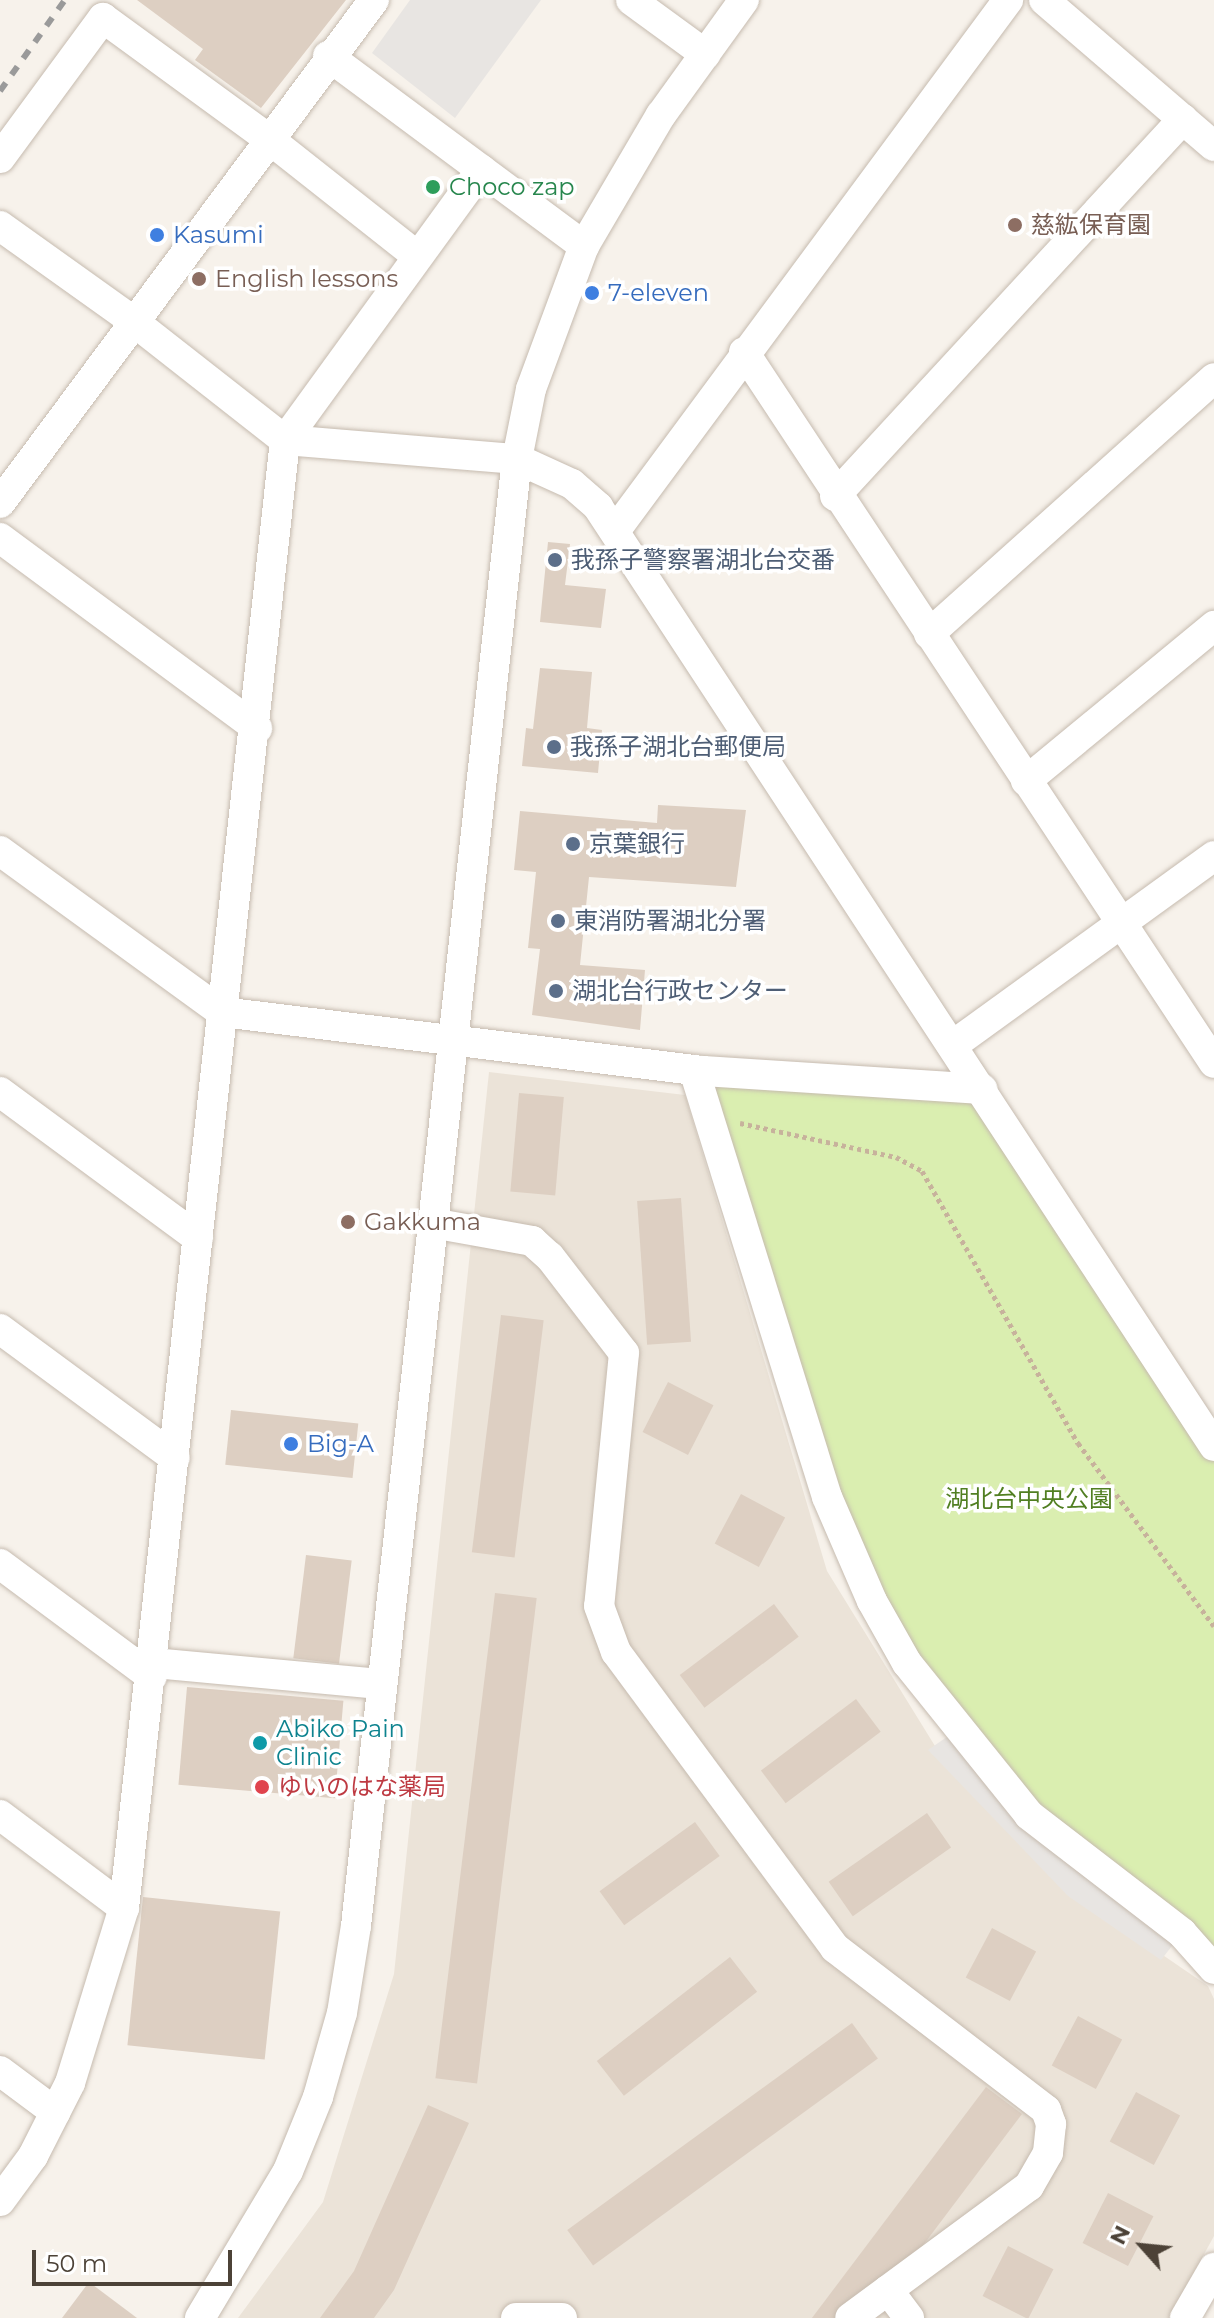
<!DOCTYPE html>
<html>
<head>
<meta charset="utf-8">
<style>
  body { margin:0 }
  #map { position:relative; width:1214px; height:2318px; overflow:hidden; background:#f7f2eb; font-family:Montserrat,"Noto Sans JP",sans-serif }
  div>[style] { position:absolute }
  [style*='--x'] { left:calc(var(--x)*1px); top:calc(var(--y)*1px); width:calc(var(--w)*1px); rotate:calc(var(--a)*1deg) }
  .residential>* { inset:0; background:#ebe3d8 }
  .green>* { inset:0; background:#daeeb0 }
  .parking>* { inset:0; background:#e8e5e2 }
  .building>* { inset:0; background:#ddcfc2; transform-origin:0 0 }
  .path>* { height:5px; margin-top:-2.5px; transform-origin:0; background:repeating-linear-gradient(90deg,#c7b29c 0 4px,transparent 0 8px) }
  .roads { filter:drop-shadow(0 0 2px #c6bbaf) drop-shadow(0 0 2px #c6bbaf) }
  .minor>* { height:30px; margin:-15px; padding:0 15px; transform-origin:15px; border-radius:15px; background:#fff }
  .rail>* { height:6px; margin-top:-3px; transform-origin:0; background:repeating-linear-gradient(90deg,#9a9a9a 0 10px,transparent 0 20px) }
  .dots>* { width:22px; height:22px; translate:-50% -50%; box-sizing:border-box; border:4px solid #fff; border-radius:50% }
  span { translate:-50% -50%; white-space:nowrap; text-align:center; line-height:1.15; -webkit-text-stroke:7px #fff; paint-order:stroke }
  .leisure-label { font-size:24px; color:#27864d }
  .left { translate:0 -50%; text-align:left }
  .education-label { font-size:24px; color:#785e54 }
  .shop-label { font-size:24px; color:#366cbe }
  .service-label { font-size:24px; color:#4e5e75 }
  .park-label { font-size:24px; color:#517f22 }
  .culture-label { font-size:24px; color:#0d838f }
  .health-label { font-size:24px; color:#be3a42 }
  .north { position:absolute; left:1102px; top:2206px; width:80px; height:80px; -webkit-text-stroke:6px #fff; paint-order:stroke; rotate:297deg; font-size:22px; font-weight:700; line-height:32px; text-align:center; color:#4c4237 }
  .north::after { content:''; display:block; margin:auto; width:28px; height:36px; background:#4c4237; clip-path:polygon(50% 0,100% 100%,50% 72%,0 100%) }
  .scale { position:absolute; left:32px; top:2250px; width:200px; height:36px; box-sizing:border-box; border:4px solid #4c4237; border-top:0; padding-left:10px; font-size:24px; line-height:28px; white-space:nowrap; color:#4c4237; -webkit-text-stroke:6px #fff; paint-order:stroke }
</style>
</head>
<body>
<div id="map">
  <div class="residential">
    <i style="clip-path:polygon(489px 1072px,685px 1095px,827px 1571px,943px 1759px,1078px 1897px,1208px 1986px,1214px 1999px,1214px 2236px,1169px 2318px,238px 2318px,323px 2202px,394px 1974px)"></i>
  </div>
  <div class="green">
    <i style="clip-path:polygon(703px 1071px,982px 1089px,1214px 1446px,1214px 1969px,1069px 1848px,872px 1601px)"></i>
  </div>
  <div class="parking">
    <i style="clip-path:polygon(410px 0,541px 0,455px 118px,372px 53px)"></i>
    <i style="clip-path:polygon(957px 1730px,1182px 1933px,1161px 1960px,1068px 1896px,928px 1750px)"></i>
  </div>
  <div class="building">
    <i style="clip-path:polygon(137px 0,346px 0,261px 108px,195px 60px,203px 49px)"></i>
    <i style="clip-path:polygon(548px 542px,570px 544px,565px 585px,606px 589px,601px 628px,540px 622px)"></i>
    <i style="clip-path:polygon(540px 668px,592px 672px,587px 728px,602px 730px,598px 773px,522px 766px,526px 728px,533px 729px)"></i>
    <i style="clip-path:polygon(658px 805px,746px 810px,736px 887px,589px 877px,580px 965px,645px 970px,640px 1030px,532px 1015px,540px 949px,528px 948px,536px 872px,514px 870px,520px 811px,657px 823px)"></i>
    <i style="left:519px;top:1093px;width:45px;height:99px;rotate:5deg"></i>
    <i style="left:681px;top:1198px;width:144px;height:44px;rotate:86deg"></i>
    <i style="left:501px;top:1315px;width:43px;height:239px;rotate:7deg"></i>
    <i style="left:668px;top:1382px;width:51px;height:56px;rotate:27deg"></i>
    <i style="left:231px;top:1410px;width:128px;height:55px;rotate:6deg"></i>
    <i style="left:741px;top:1494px;width:50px;height:56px;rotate:28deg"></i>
    <i style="left:306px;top:1555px;width:46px;height:104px;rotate:7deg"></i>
    <i style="left:495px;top:1593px;width:42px;height:489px;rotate:7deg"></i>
    <i style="left:774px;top:1604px;width:41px;height:118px;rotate:53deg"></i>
    <i style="left:187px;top:1687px;width:157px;height:98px;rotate:5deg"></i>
    <i style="left:856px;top:1699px;width:41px;height:119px;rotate:53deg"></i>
    <i style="left:927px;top:1813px;width:42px;height:120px;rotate:55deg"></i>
    <i style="left:695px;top:1822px;width:42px;height:118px;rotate:54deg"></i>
    <i style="left:143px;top:1897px;width:138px;height:149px;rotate:6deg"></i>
    <i style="left:992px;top:1928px;width:50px;height:56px;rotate:28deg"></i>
    <i style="left:730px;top:1957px;width:44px;height:169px;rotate:52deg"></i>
    <i style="left:1078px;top:2016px;width:50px;height:56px;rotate:28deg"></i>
    <i style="left:852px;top:2023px;width:44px;height:352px;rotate:54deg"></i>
    <i style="left:986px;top:2087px;width:45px;height:300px;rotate:37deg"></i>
    <i style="left:1136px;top:2092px;width:50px;height:56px;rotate:28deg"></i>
    <i style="clip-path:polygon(428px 2105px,469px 2123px,394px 2290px,374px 2318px,320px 2318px,354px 2271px)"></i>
    <i style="left:1108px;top:2193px;width:51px;height:56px;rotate:27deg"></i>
    <i style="left:1008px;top:2246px;width:51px;height:56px;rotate:27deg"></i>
    <i style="clip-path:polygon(89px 2282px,137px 2318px,62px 2318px)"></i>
  </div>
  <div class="path">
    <i style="--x:740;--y:1123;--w:160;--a:12.3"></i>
    <i style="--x:896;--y:1157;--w:30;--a:28"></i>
    <i style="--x:922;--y:1171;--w:314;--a:60.2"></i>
    <i style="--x:1078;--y:1443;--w:228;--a:53.4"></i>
  </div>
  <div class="roads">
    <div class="minor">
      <i style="--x:631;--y:0;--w:92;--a:36.1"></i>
      <i style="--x:1044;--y:0;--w:224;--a:40.7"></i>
      <i style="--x:328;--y:56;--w:319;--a:36.6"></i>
      <i style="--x:0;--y:158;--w:174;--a:-53.7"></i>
      <i style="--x:103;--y:18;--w:205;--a:36.1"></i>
      <i style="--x:269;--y:139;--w:189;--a:38.3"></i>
      <i style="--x:0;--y:226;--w:163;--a:35.5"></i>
      <i style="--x:133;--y:321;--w:193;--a:38.1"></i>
      <i style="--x:285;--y:440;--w:233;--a:4.7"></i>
      <i style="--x:517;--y:459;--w:60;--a:24.4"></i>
      <i style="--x:572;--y:484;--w:35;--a:41"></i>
      <i style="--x:598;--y:507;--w:1123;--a:56.73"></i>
      <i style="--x:744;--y:352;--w:852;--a:56.53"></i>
      <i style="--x:835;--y:496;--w:513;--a:-47.29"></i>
      <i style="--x:0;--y:503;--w:627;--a:-53.37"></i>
      <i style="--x:615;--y:531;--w:661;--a:-53.49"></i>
      <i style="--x:0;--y:538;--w:320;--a:36.5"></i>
      <i style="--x:929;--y:634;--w:383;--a:-41.9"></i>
      <i style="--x:1026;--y:781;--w:244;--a:-39.5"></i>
      <i style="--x:0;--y:851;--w:274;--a:36"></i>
      <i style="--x:222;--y:1012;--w:485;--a:7"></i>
      <i style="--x:703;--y:1071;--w:280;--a:3.7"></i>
      <i style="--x:953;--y:1045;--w:322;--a:-35.9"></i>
      <i style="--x:694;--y:1070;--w:447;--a:72.7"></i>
      <i style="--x:827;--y:1497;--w:113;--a:66.6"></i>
      <i style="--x:872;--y:1601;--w:71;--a:60.6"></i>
      <i style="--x:907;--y:1663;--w:195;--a:51.2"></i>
      <i style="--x:1029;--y:1815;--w:193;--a:37.6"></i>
      <i style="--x:1182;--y:1933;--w:48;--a:48.4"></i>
      <i style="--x:0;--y:1092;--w:246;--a:36.4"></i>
      <i style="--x:432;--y:1223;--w:102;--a:10.2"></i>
      <i style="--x:532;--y:1241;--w:24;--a:42"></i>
      <i style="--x:550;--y:1257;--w:121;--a:52.4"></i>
      <i style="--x:624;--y:1353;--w:254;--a:95.6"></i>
      <i style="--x:599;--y:1606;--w:49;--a:69.7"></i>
      <i style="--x:616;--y:1652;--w:368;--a:53.5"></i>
      <i style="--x:835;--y:1948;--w:266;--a:37.5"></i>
      <i style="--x:1046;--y:2110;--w:15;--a:70"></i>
      <i style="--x:1051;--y:2124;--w:29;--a:96"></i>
      <i style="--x:1048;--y:2153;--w:38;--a:120"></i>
      <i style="--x:1029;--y:2186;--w:222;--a:143.6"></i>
      <i style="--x:0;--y:1329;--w:217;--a:36.4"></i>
      <i style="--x:0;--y:1564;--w:189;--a:36.6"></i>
      <i style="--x:154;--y:1663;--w:228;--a:5.3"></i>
      <i style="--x:0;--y:1815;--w:155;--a:36.9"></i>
      <i style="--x:0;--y:2071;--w:69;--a:36.7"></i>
      <i style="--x:0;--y:2201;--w:56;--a:-53.7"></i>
      <i style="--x:33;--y:2156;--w:82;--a:-63.1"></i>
      <i style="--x:70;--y:2083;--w:183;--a:-72.9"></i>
      <i style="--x:124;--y:1908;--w:1477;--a:-83.74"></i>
      <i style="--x:285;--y:440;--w:334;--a:-54"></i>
      <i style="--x:888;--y:2290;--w:35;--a:53"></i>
      <i style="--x:200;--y:2318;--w:171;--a:-59.1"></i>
      <i style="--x:288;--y:2171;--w:80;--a:-67.9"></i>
      <i style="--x:318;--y:2097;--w:87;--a:-74.1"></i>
      <i style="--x:342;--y:2013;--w:88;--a:-80.9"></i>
      <i style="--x:356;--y:1926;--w:1476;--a:-83.74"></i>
      <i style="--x:517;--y:459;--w:71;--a:-78.7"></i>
      <i style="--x:531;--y:389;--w:153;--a:-69.7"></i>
      <i style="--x:584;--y:246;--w:152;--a:-59.6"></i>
      <i style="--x:661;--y:115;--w:142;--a:-54.2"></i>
      <i style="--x:516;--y:2318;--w:46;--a:0"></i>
      <i style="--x:1185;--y:2318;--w:58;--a:-59.9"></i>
    </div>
  </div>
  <div class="rail">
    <i style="--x:0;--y:91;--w:112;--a:-54.5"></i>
  </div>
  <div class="dots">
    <i style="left:433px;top:187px;background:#2e9e5b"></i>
    <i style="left:1015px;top:225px;background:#8d6e63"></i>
    <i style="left:157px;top:235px;background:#3f7fe0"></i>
    <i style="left:199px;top:279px;background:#8d6e63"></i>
    <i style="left:592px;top:293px;background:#3f7fe0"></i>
    <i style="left:555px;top:560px;background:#5c6f8a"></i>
    <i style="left:554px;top:747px;background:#5c6f8a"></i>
    <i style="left:573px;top:844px;background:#5c6f8a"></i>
    <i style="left:558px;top:921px;background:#5c6f8a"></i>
    <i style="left:556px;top:991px;background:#5c6f8a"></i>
    <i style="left:348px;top:1222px;background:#8d6e63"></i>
    <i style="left:291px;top:1444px;background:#3f7fe0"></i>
    <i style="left:260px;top:1743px;background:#0f9aa8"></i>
    <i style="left:262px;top:1787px;background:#e0444e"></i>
  </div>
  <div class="leisure-label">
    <span class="left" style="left:449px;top:187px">Choco zap</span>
  </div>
  <div class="education-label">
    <span class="left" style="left:1031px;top:225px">慈紘保育園</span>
    <span class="left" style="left:215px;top:279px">English lessons</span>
    <span class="left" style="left:364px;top:1222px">Gakkuma</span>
  </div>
  <div class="shop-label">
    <span class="left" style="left:173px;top:235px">Kasumi</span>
    <span class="left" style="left:608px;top:293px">7-eleven</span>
    <span class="left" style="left:307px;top:1444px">Big-A</span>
  </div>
  <div class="service-label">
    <span class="left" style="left:571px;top:560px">我孫子警察署湖北台交番</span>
    <span class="left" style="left:570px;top:747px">我孫子湖北台郵便局</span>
    <span class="left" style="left:589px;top:844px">京葉銀行</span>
    <span class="left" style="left:574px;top:921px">東消防署湖北分署</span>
    <span class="left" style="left:572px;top:991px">湖北台行政センター</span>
  </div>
  <div class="park-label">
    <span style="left:1029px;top:1499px">湖北台中央公園</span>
  </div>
  <div class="culture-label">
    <span class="left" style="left:276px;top:1743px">Abiko Pain<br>Clinic</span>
  </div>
  <div class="health-label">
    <span class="left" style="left:278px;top:1787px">ゆいのはな薬局</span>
  </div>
  <div class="north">N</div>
  <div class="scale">50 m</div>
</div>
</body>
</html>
